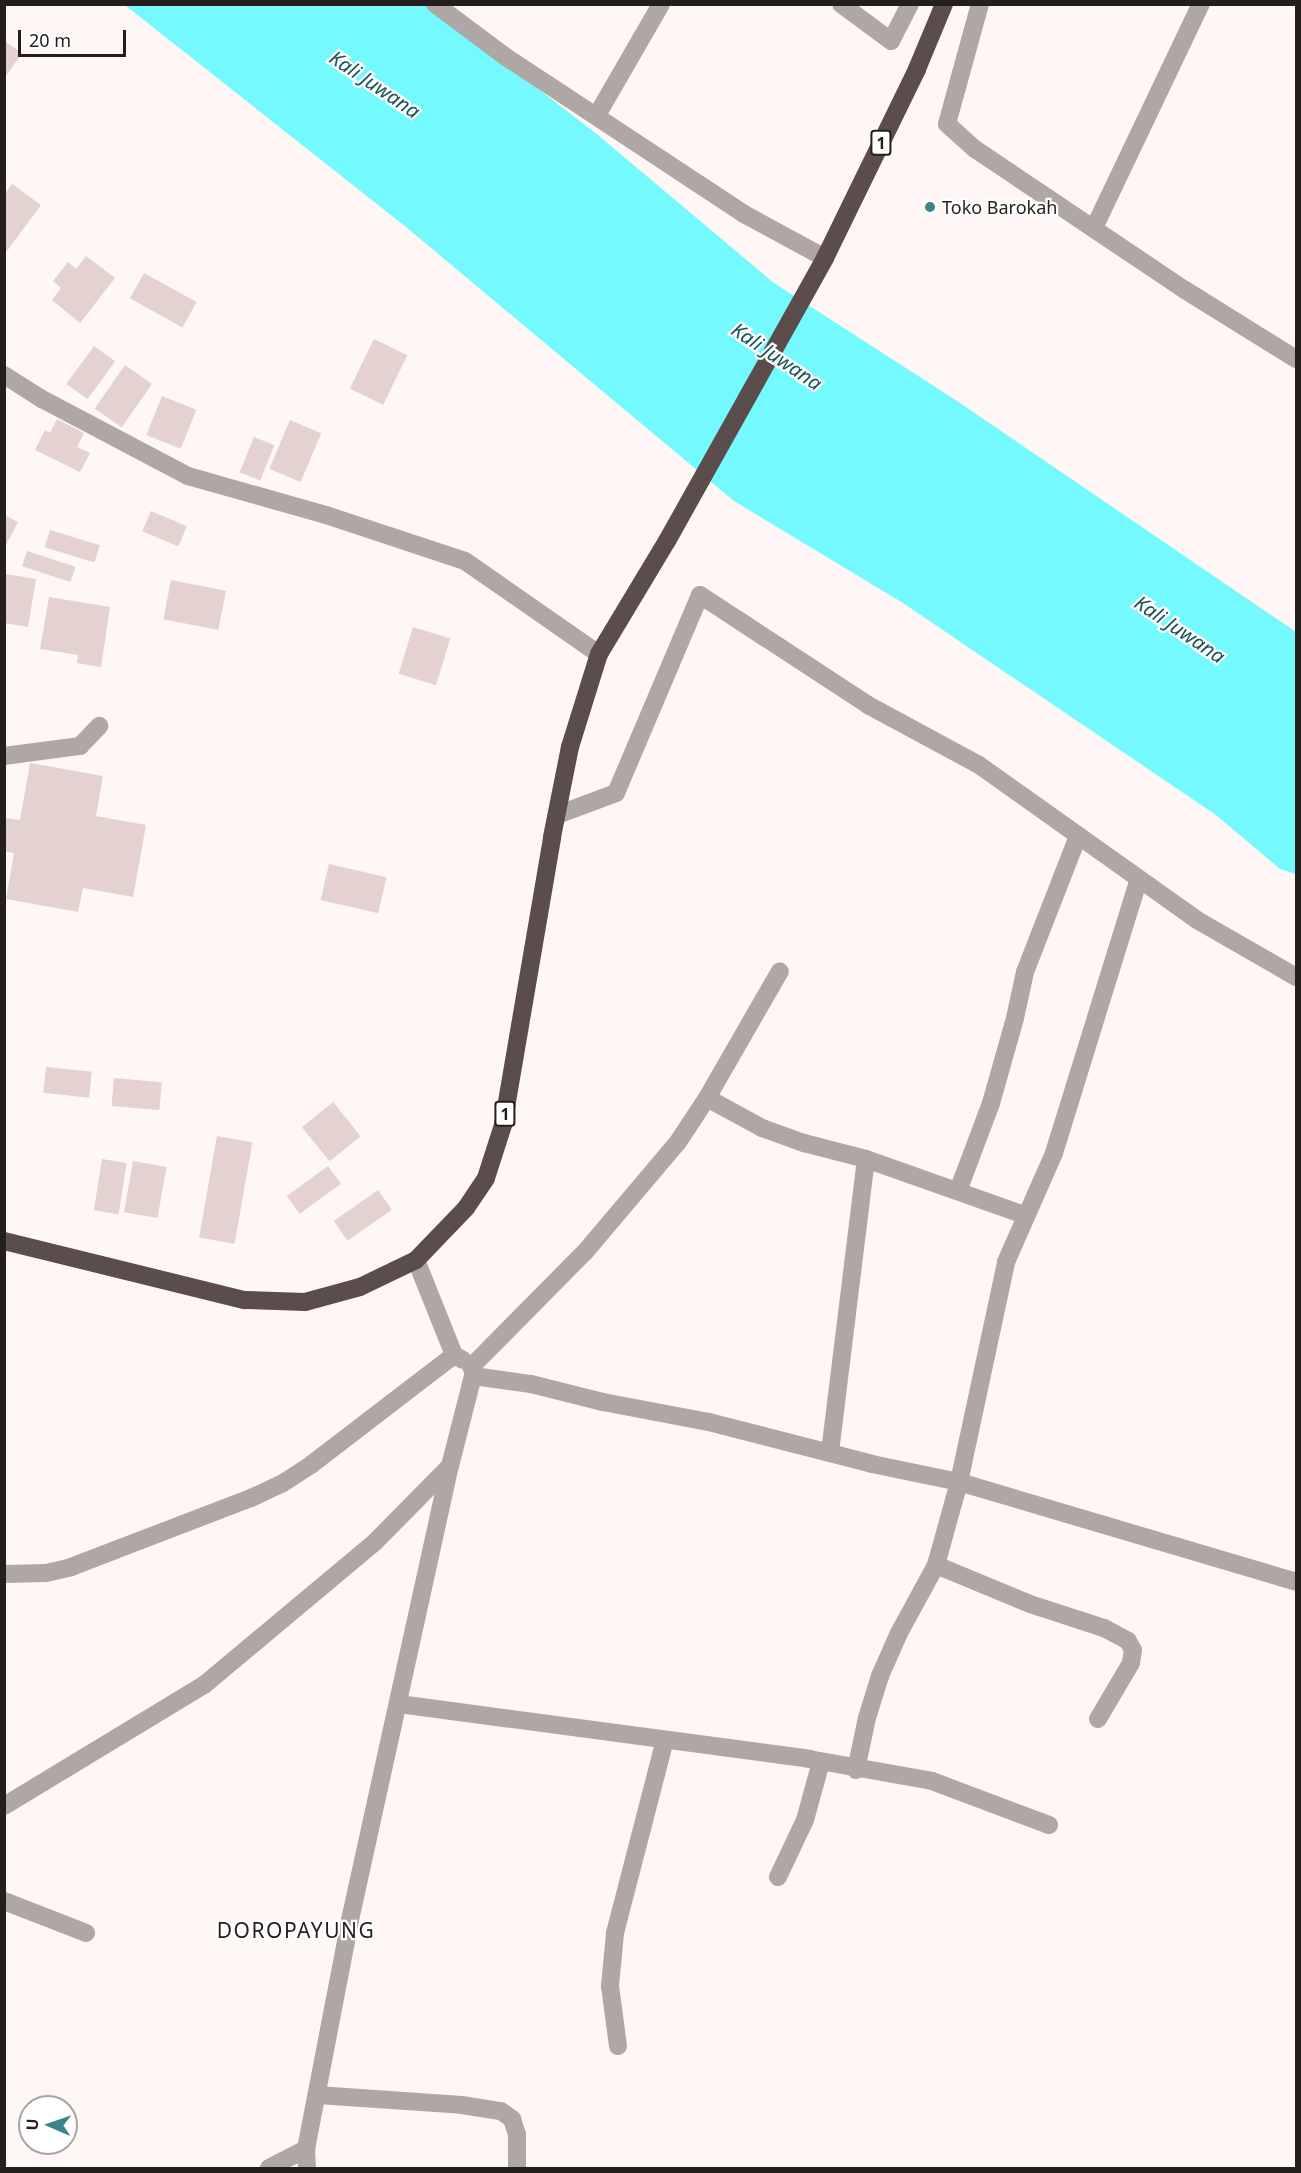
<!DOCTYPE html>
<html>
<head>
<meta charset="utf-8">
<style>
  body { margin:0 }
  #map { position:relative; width:1301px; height:2173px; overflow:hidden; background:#fef7f6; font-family:"Noto Sans",sans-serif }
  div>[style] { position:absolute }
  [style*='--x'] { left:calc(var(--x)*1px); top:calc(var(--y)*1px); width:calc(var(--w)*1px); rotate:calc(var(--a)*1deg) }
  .water>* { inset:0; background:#74f9fe }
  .building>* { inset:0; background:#e3d2d0; transform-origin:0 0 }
  .minor>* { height:18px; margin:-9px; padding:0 9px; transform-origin:9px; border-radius:9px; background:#afa7a6 }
  .highway>* { height:18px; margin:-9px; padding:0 9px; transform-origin:9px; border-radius:9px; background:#5b4d4b }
  .dots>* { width:16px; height:16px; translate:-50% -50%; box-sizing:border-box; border:3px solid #fff; border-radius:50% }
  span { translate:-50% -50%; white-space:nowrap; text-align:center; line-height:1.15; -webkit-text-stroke:4.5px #fff; paint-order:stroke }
  .shield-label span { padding:2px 4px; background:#fff; border:2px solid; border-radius:4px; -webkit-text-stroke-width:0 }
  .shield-label { font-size:16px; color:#241e1d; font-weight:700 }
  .poi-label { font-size:18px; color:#241e1d }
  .left { translate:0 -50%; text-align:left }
  .water-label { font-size:20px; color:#1b5557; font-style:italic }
  .quarter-label { font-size:21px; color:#241e1d; letter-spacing:1.5px }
  .frame { position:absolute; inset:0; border:6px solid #241e1d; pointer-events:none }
  .north { position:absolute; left:18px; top:2095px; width:60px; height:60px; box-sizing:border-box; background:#fff; border:2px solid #a7a5a5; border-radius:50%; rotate:272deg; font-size:16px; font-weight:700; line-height:24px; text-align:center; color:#241e1d }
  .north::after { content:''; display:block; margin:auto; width:21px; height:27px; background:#3c8487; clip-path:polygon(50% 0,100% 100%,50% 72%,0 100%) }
  .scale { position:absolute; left:18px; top:30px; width:108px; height:27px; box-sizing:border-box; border:3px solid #241e1d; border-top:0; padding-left:8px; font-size:18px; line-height:21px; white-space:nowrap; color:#241e1d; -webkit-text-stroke:4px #fff; paint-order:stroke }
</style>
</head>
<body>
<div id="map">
  <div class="water">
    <i style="clip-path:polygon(125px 5px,429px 5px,593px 131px,774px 283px,954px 399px,1296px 632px,1296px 874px,1280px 869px,1216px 815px,903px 603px,734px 501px,406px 227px)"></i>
  </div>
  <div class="building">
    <i style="clip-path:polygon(4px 41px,22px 53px,4px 79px)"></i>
    <i style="clip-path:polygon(12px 184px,41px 205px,4px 255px,4px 195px)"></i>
    <i style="clip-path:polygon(86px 256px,115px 278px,80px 323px,52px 300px,61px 288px,53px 281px,68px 262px,76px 269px)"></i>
    <i style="left:144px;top:273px;width:60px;height:29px;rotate:29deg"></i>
    <i style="left:374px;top:339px;width:37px;height:55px;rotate:26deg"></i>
    <i style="left:94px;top:346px;width:26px;height:47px;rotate:36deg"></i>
    <i style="left:125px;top:365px;width:33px;height:53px;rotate:35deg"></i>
    <i style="left:162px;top:396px;width:37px;height:42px;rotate:22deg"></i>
    <i style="clip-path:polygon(57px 419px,84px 433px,77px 447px,90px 453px,80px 472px,35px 450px,45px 430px,50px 433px)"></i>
    <i style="left:290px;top:420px;width:34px;height:53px;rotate:23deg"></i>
    <i style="left:254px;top:437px;width:22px;height:38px;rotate:22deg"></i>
    <i style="left:151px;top:511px;width:39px;height:22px;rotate:23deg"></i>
    <i style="clip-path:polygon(4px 515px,18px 522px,6px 545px,4px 544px)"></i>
    <i style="left:50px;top:530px;width:52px;height:18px;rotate:17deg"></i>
    <i style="left:27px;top:551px;width:51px;height:16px;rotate:18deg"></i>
    <i style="clip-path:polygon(5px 574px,36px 579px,28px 627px,4px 623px)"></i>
    <i style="left:171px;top:580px;width:56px;height:40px;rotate:11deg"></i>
    <i style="clip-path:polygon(49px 597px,110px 607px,101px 667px,77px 663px,78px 655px,40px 649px)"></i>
    <i style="left:413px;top:627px;width:39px;height:49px;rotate:17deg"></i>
    <i style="clip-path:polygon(30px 763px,103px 776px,96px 816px,146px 825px,133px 897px,83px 888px,78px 912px,6px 899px,14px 853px,4px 851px,4px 818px,20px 820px)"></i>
    <i style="left:329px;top:864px;width:59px;height:37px;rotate:13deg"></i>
    <i style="left:46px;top:1067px;width:46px;height:26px;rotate:6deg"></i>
    <i style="left:114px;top:1078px;width:48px;height:28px;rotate:5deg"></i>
    <i style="left:333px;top:1102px;width:44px;height:40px;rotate:51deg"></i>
    <i style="left:217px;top:1136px;width:36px;height:103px;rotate:10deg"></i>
    <i style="left:102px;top:1159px;width:25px;height:52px;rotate:9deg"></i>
    <i style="left:133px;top:1161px;width:34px;height:52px;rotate:10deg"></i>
    <i style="left:328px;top:1166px;width:22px;height:51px;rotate:54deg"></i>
    <i style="left:378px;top:1190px;width:24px;height:54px;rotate:55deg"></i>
  </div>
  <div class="minor">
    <i style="--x:435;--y:4;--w:89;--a:36.7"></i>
    <i style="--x:506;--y:57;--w:285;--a:33.4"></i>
    <i style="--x:744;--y:214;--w:92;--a:28.5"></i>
    <i style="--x:841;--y:4;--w:62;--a:36.5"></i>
    <i style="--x:891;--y:41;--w:42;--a:-62.8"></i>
    <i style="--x:980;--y:4;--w:124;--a:105.4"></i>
    <i style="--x:947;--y:124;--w:38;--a:42"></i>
    <i style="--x:975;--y:149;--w:253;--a:33.9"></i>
    <i style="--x:1185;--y:290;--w:131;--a:31.9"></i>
    <i style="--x:597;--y:115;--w:128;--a:-60"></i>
    <i style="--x:1094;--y:228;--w:248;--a:-64.5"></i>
    <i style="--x:4;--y:375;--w:45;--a:32.3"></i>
    <i style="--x:42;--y:399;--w:165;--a:27.8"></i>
    <i style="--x:188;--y:476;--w:143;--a:15.8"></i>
    <i style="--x:326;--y:515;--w:146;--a:18.3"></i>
    <i style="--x:465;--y:561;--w:163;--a:34.8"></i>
    <i style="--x:4;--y:756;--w:77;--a:-7.5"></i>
    <i style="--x:80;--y:746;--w:28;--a:-46"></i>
    <i style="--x:557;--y:815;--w:63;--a:-20.4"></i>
    <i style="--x:616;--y:793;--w:215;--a:-67"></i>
    <i style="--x:700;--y:595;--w:201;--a:33.2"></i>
    <i style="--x:868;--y:705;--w:126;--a:28.4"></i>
    <i style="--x:979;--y:765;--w:267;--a:35.4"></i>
    <i style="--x:1197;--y:920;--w:114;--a:29.9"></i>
    <i style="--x:707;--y:1098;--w:63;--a:28.6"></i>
    <i style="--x:762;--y:1128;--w:45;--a:19.7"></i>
    <i style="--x:804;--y:1143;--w:64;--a:14.5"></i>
    <i style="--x:958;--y:1191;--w:94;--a:-69.4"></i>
    <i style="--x:991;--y:1103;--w:88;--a:-74.2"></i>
    <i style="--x:1015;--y:1018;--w:47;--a:-77.7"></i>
    <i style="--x:1025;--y:972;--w:146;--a:-68.7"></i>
    <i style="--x:416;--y:1260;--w:102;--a:68.2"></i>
    <i style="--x:454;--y:1355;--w:10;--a:29"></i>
    <i style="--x:471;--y:1367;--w:162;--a:-45.3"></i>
    <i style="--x:585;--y:1252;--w:144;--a:-49.8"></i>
    <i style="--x:678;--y:1142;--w:53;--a:-56.6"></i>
    <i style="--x:707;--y:1098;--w:146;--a:-60.1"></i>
    <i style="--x:830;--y:1452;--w:295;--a:-83"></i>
    <i style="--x:866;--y:1159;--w:168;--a:19.5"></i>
    <i style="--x:936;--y:1565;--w:102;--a:22.5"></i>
    <i style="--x:1030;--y:1604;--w:78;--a:18"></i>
    <i style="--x:1104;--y:1628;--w:27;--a:28"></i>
    <i style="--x:1128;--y:1641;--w:10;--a:61"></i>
    <i style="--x:1133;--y:1650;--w:13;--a:99"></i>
    <i style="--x:1131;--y:1663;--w:65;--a:120.5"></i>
    <i style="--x:4;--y:1574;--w:42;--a:-1.4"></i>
    <i style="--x:46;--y:1573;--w:26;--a:-13"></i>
    <i style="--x:71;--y:1567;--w:193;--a:-21"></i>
    <i style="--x:251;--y:1498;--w:35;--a:-25"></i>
    <i style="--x:283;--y:1483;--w:35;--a:-33"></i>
    <i style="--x:312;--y:1464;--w:179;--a:-37.5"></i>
    <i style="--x:399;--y:1704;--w:414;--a:7.6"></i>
    <i style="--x:809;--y:1759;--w:125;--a:10.1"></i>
    <i style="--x:932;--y:1781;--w:125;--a:20.6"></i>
    <i style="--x:856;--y:1770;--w:53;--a:-78.1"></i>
    <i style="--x:867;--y:1718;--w:44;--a:-72.8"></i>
    <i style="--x:880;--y:1676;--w:47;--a:-66.2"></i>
    <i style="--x:899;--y:1633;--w:77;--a:-61.4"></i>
    <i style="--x:936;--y:1565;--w:86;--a:-74.5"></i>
    <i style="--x:959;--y:1482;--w:225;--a:-77.9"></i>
    <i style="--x:1006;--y:1262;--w:119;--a:-66.2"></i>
    <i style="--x:1054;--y:1153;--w:287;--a:-72.8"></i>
    <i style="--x:4;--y:1806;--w:234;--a:-31.2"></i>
    <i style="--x:204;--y:1685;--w:224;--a:-39.9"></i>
    <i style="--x:376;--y:1541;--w:105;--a:-45.4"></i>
    <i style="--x:778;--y:1877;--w:63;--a:-64.7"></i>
    <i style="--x:805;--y:1820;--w:60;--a:-74.6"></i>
    <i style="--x:4;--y:1901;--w:88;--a:21.3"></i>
    <i style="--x:618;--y:2046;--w:61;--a:-97.6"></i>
    <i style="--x:610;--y:1986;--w:53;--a:-84.6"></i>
    <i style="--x:615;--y:1933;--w:199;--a:-75.5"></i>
    <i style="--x:317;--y:2095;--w:145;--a:3.9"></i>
    <i style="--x:462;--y:2105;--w:39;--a:9"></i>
    <i style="--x:501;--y:2111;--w:14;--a:36"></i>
    <i style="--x:512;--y:2119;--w:16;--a:72"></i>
    <i style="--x:517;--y:2134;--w:34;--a:90"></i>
    <i style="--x:306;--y:2149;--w:19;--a:87"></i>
    <i style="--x:269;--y:2168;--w:42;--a:-27.2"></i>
    <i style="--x:306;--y:2149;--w:233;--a:-79.1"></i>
    <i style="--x:350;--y:1920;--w:465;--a:-77.6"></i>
    <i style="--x:450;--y:1466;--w:93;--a:-75.7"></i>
    <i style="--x:473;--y:1376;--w:59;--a:7.9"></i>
    <i style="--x:531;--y:1384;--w:74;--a:14"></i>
    <i style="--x:603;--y:1402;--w:108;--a:10.7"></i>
    <i style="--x:709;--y:1422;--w:168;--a:14.4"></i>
    <i style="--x:872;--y:1464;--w:89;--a:11.7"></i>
    <i style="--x:959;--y:1482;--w:352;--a:16.5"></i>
  </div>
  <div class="highway">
    <i style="--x:4;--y:1241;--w:248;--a:13.8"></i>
    <i style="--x:245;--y:1300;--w:60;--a:1.9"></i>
    <i style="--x:305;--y:1302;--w:57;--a:-15.3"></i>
    <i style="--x:360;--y:1287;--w:62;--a:-25.7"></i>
    <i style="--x:416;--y:1260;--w:72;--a:-46.1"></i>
    <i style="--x:466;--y:1208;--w:36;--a:-56"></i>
    <i style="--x:486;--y:1178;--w:56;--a:-72.2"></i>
    <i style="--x:503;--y:1125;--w:292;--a:-80.3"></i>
    <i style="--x:552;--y:837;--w:92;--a:-78.7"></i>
    <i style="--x:570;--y:747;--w:97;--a:-72.7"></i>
    <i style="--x:599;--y:654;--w:132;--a:-59"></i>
    <i style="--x:667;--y:541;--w:324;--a:-60.8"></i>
    <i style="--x:825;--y:258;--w:210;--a:-64"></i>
    <i style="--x:917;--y:69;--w:70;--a:-67.4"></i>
  </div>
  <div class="dots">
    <i style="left:930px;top:207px;background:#3c8487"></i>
  </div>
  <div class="shield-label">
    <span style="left:881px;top:143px">1</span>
    <span style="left:505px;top:1114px">1</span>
  </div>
  <div class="poi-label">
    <span class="left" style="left:942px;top:207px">Toko Barokah</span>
  </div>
  <div class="water-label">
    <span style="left:375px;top:84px;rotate:34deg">Kali Juwana</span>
    <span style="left:777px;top:356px;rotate:34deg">Kali Juwana</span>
    <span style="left:1180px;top:629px;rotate:34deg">Kali Juwana</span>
  </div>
  <div class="quarter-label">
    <span style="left:296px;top:1930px">DOROPAYUNG</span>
  </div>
  <div class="frame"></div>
  <div class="north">U</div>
  <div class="scale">20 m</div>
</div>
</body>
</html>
